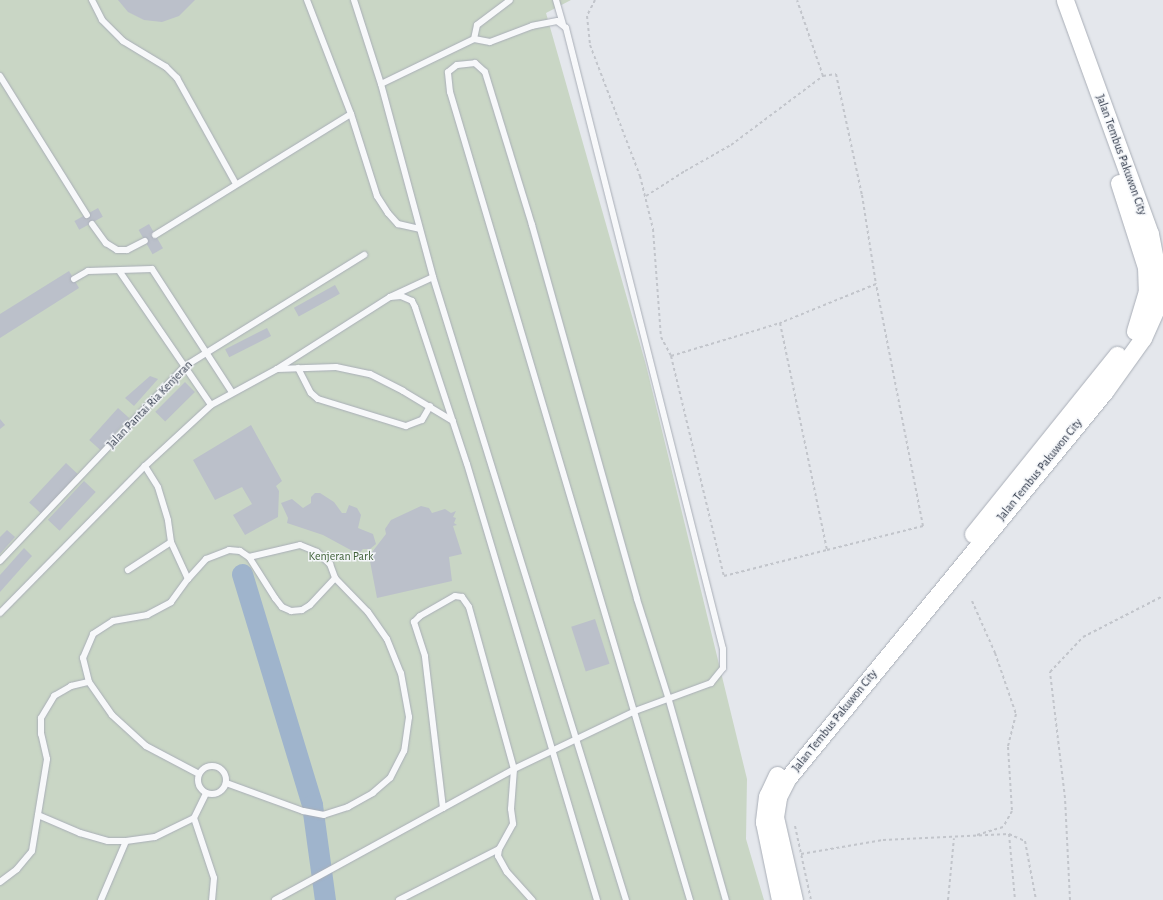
<!DOCTYPE html>
<html>
<head>
<meta charset="utf-8">
<style>
  body { margin:0 }
  #map { position:relative; width:1163px; height:900px; overflow:hidden; background:#e4e7ec; font-family:"Alegreya Sans",sans-serif }
  div>[style] { position:absolute }
  [style*='--x'] { left:calc(var(--x)*1px); top:calc(var(--y)*1px); width:calc(var(--w)*1px); rotate:calc(var(--a)*1deg) }
  .green>* { inset:0; background:#c9d6c5 }
  .river>* { height:21px; margin:-10.5px; padding:0 10.5px; transform-origin:10.5px; border-radius:10.5px; background:#9fb4cc }
  .building>* { inset:0; background:#bbc0ca; transform-origin:0 0 }
  .path>* { height:2px; margin-top:-1px; transform-origin:0; background:repeating-linear-gradient(90deg,#c2c5cb 0 3px,transparent 0 6px) }
  .roads { filter:drop-shadow(0 0 1px #a9aeb7) drop-shadow(0 0 1px #a9aeb7) }
  .lane>* { height:6px; margin:-3px; padding:0 3px; transform-origin:3px; border-radius:3px; background:#f7f8fa }
  .lane>.ring { margin:-3px; padding:0; box-sizing:content-box; background:none; border:6px solid #f7f8fa; border-radius:50% }
  .secondary>* { height:17px; margin:-8.5px; padding:0 8.5px; transform-origin:8.5px; border-radius:8.5px; background:#fff }
  span { translate:-50% -50%; white-space:nowrap; text-align:center; line-height:1.15; -webkit-text-stroke:3px #f4f6f9; paint-order:stroke }
  .street-label { font-size:12px; color:#2b3445 }
  .park-label { font-size:12px; color:#3f6138 }
</style>
</head>
<body>
<div id="map">
  <div class="green">
    <i style="clip-path:polygon(0 0,571px 0,546px 13px,646px 365px,747px 779px,746px 839px,764px 900px,0 900px)"></i>
  </div>
  <div class="river">
    <i style="--x:242;--y:574;--w:241;--a:73.1"></i>
    <i style="--x:312;--y:805;--w:96;--a:82.2"></i>
  </div>
  <div class="building">
    <i style="clip-path:polygon(118px 0,195px 0,179px 16px,162px 22px,144px 20px,128px 12px)"></i>
    <i style="left:98px;top:208px;width:10px;height:27px;rotate:61deg"></i>
    <i style="left:149px;top:224px;width:28px;height:12px;rotate:60deg"></i>
    <i style="clip-path:polygon(69px 271px,79px 288px,0 338px,0 314px)"></i>
    <i style="left:335px;top:285px;width:10px;height:47px;rotate:61deg"></i>
    <i style="left:267px;top:328px;width:9px;height:47px;rotate:63deg"></i>
    <i style="clip-path:polygon(150px 376px,158px 379px,134px 406px,125px 398px)"></i>
    <i style="left:185px;top:382px;width:14px;height:42px;rotate:45deg"></i>
    <i style="left:118px;top:408px;width:15px;height:43px;rotate:42deg"></i>
    <i style="clip-path:polygon(0 419px,5px 425px,0 429px)"></i>
    <i style="clip-path:polygon(251px 425px,282px 481px,276px 486px,279px 491px,278px 517px,245px 535px,233px 515px,252px 504px,242px 487px,215px 500px,193px 460px)"></i>
    <i style="left:66px;top:463px;width:16px;height:54px;rotate:43deg"></i>
    <i style="left:84px;top:481px;width:16px;height:53px;rotate:43deg"></i>
    <i style="clip-path:polygon(315px 493px,320px 493px,334px 502px,342px 513px,346px 513px,349px 505px,357px 508px,361px 515px,358px 528px,373px 534px,376px 544px,370px 549px,363px 549px,358px 554px,323px 535px,287px 523px,288px 518px,281px 503px,292px 499px,303px 508px,311px 503px,311px 497px)"></i>
    <i style="clip-path:polygon(421px 506px,429px 508px,432px 513px,445px 509px,451px 513px,456px 511px,453px 517px,456px 518px,454px 523px,457px 525px,453px 526px,462px 554px,449px 557px,452px 581px,377px 598px,369px 556px,386px 534px,385px 529px,391px 520px)"></i>
    <i style="clip-path:polygon(7px 530px,15px 537px,0 554px,0 537px)"></i>
    <i style="clip-path:polygon(24px 548px,32px 556px,0 592px,0 575px)"></i>
    <i style="left:595px;top:619px;width:47px;height:25px;rotate:72deg"></i>
  </div>
  <div class="path">
    <i style="--x:595;--y:0;--w:18;--a:117"></i>
    <i style="--x:587;--y:16;--w:29;--a:84"></i>
    <i style="--x:590;--y:45;--w:140;--a:69.1"></i>
    <i style="--x:640;--y:176;--w:55;--a:76.2"></i>
    <i style="--x:653;--y:229;--w:108;--a:85.8"></i>
    <i style="--x:661;--y:337;--w:21;--a:62"></i>
    <i style="--x:671;--y:356;--w:226;--a:76.5"></i>
    <i style="--x:724;--y:576;--w:106;--a:-14.2"></i>
    <i style="--x:827;--y:550;--w:99;--a:-14"></i>
    <i style="--x:923;--y:526;--w:247;--a:-101"></i>
    <i style="--x:876;--y:284;--w:104;--a:157.9"></i>
    <i style="--x:780;--y:323;--w:232;--a:78.3"></i>
    <i style="--x:823;--y:76;--w:13;--a:-9"></i>
    <i style="--x:836;--y:74;--w:124;--a:77.9"></i>
    <i style="--x:862;--y:195;--w:90;--a:81.1"></i>
    <i style="--x:646;--y:196;--w:46;--a:-32.7"></i>
    <i style="--x:685;--y:171;--w:53;--a:-29.5"></i>
    <i style="--x:731;--y:145;--w:115;--a:-36.9"></i>
    <i style="--x:823;--y:76;--w:80;--a:-108.9"></i>
    <i style="--x:671;--y:356;--w:114;--a:-16.8"></i>
    <i style="--x:972;--y:601;--w:57;--a:66.1"></i>
    <i style="--x:995;--y:653;--w:65;--a:71"></i>
    <i style="--x:1016;--y:714;--w:34;--a:104"></i>
    <i style="--x:1008;--y:747;--w:64;--a:86.4"></i>
    <i style="--x:1012;--y:811;--w:18;--a:119"></i>
    <i style="--x:1003;--y:827;--w:30;--a:163"></i>
    <i style="--x:795;--y:826;--w:76;--a:77.8"></i>
    <i style="--x:1009;--y:834;--w:66;--a:84.8"></i>
    <i style="--x:801;--y:854;--w:83;--a:-9.7"></i>
    <i style="--x:883;--y:840;--w:126;--a:-2.7"></i>
    <i style="--x:1009;--y:834;--w:17;--a:24"></i>
    <i style="--x:1025;--y:841;--w:60;--a:79.4"></i>
    <i style="--x:948;--y:900;--w:62;--a:-84.5"></i>
    <i style="--x:1070;--y:900;--w:102;--a:-92.8"></i>
    <i style="--x:1065;--y:798;--w:127;--a:-96.8"></i>
    <i style="--x:1050;--y:672;--w:48;--a:-46.7"></i>
    <i style="--x:1083;--y:637;--w:90;--a:-27.1"></i>
  </div>
  <div class="roads">
    <div class="lane">
      <i style="--x:92;--y:0;--w:22;--a:63"></i>
      <i style="--x:102;--y:20;--w:30;--a:45"></i>
      <i style="--x:123;--y:41;--w:50;--a:31.2"></i>
      <i style="--x:166;--y:67;--w:16;--a:45"></i>
      <i style="--x:177;--y:78;--w:121;--a:60.9"></i>
      <i style="--x:307;--y:0;--w:122;--a:68.9"></i>
      <i style="--x:351;--y:114;--w:86;--a:72.4"></i>
      <i style="--x:377;--y:196;--w:20;--a:57"></i>
      <i style="--x:388;--y:213;--w:15;--a:48"></i>
      <i style="--x:398;--y:224;--w:22;--a:13"></i>
      <i style="--x:354;--y:0;--w:88;--a:72.2"></i>
      <i style="--x:381;--y:84;--w:200;--a:74.9"></i>
      <i style="--x:433;--y:277;--w:652;--a:72.79"></i>
      <i style="--x:556;--y:0;--w:25;--a:74"></i>
      <i style="--x:474;--y:39;--w:14;--a:-78"></i>
      <i style="--x:477;--y:25;--w:41;--a:-37.1"></i>
      <i style="--x:0;--y:76;--w:164;--a:58"></i>
      <i style="--x:92;--y:224;--w:24;--a:54"></i>
      <i style="--x:106;--y:243;--w:13;--a:32"></i>
      <i style="--x:117;--y:250;--w:10;--a:0"></i>
      <i style="--x:127;--y:250;--w:20;--a:-27"></i>
      <i style="--x:155;--y:235;--w:230;--a:-31.7"></i>
      <i style="--x:120;--y:272;--w:161;--a:55.6"></i>
      <i style="--x:74;--y:279;--w:16;--a:-30"></i>
      <i style="--x:88;--y:271;--w:64;--a:-1.8"></i>
      <i style="--x:152;--y:269;--w:147;--a:57"></i>
      <i style="--x:390;--y:297;--w:11;--a:-5"></i>
      <i style="--x:401;--y:296;--w:12;--a:24"></i>
      <i style="--x:412;--y:301;--w:7;--a:63"></i>
      <i style="--x:415;--y:307;--w:165;--a:71.7"></i>
      <i style="--x:467;--y:464;--w:455;--a:73.4"></i>
      <i style="--x:298;--y:368;--w:28;--a:63"></i>
      <i style="--x:311;--y:393;--w:9;--a:41"></i>
      <i style="--x:318;--y:399;--w:92;--a:17.1"></i>
      <i style="--x:406;--y:426;--w:17;--a:-21"></i>
      <i style="--x:422;--y:420;--w:16;--a:-60"></i>
      <i style="--x:277;--y:369;--w:59;--a:-1.9"></i>
      <i style="--x:336;--y:367;--w:35;--a:12"></i>
      <i style="--x:370;--y:374;--w:37;--a:27"></i>
      <i style="--x:403;--y:391;--w:58;--a:31"></i>
      <i style="--x:249;--y:557;--w:49;--a:57.6"></i>
      <i style="--x:275;--y:598;--w:11;--a:52"></i>
      <i style="--x:282;--y:607;--w:10;--a:24"></i>
      <i style="--x:291;--y:611;--w:11;--a:-5"></i>
      <i style="--x:302;--y:610;--w:9;--a:-32"></i>
      <i style="--x:310;--y:605;--w:37;--a:-47"></i>
      <i style="--x:0;--y:561;--w:269;--a:-46.5"></i>
      <i style="--x:185;--y:366;--w:211;--a:-31.8"></i>
      <i style="--x:128;--y:570;--w:51;--a:-33.1"></i>
      <i style="--x:188;--y:579;--w:27;--a:-48"></i>
      <i style="--x:206;--y:559;--w:25;--a:-21"></i>
      <i style="--x:229;--y:550;--w:11;--a:5"></i>
      <i style="--x:240;--y:551;--w:11;--a:34"></i>
      <i style="--x:249;--y:557;--w:52;--a:-13.2"></i>
      <i style="--x:300;--y:545;--w:18;--a:22"></i>
      <i style="--x:317;--y:552;--w:18;--a:43"></i>
      <i style="--x:330;--y:564;--w:15;--a:70"></i>
      <i style="--x:335;--y:578;--w:47;--a:45.9"></i>
      <i style="--x:368;--y:612;--w:33;--a:55"></i>
      <i style="--x:387;--y:639;--w:37;--a:68"></i>
      <i style="--x:401;--y:673;--w:45;--a:79.7"></i>
      <i style="--x:409;--y:717;--w:34;--a:98"></i>
      <i style="--x:404;--y:751;--w:30;--a:117"></i>
      <i style="--x:390;--y:778;--w:23;--a:139"></i>
      <i style="--x:373;--y:793;--w:29;--a:151"></i>
      <i style="--x:348;--y:807;--w:25;--a:162"></i>
      <i style="--x:324;--y:815;--w:21;--a:-169"></i>
      <i style="--x:303;--y:811;--w:82;--a:-160"></i>
      <i style="--x:0;--y:613;--w:206;--a:-45.4"></i>
      <i style="--x:145;--y:466;--w:90;--a:-42.7"></i>
      <i style="--x:211;--y:405;--w:75;--a:-28.6"></i>
      <i style="--x:277;--y:369;--w:134;--a:-32.5"></i>
      <i style="--x:390;--y:297;--w:47;--a:-24.9"></i>
      <i style="--x:89;--y:682;--w:40;--a:55.1"></i>
      <i style="--x:112;--y:715;--w:46;--a:42.4"></i>
      <i style="--x:146;--y:746;--w:60;--a:27.8"></i>
      <i class="ring" style="left:198px;top:766px;width:22px;height:22px"></i>
      <i style="--x:443;--y:808;--w:153;--a:-96.8"></i>
      <i style="--x:425;--y:656;--w:36;--a:-108"></i>
      <i style="--x:414;--y:622;--w:8;--a:-45"></i>
      <i style="--x:420;--y:616;--w:40;--a:-29.7"></i>
      <i style="--x:455;--y:596;--w:7;--a:8"></i>
      <i style="--x:462;--y:597;--w:12;--a:55"></i>
      <i style="--x:469;--y:607;--w:168;--a:74.5"></i>
      <i style="--x:514;--y:769;--w:40;--a:94.3"></i>
      <i style="--x:511;--y:809;--w:15;--a:82"></i>
      <i style="--x:513;--y:824;--w:29;--a:119"></i>
      <i style="--x:499;--y:849;--w:7;--a:98"></i>
      <i style="--x:498;--y:856;--w:18;--a:61"></i>
      <i style="--x:507;--y:872;--w:38;--a:48"></i>
      <i style="--x:38;--y:815;--w:46;--a:23.2"></i>
      <i style="--x:80;--y:833;--w:29;--a:16"></i>
      <i style="--x:108;--y:841;--w:18;--a:0"></i>
      <i style="--x:194;--y:818;--w:63;--a:71.6"></i>
      <i style="--x:214;--y:878;--w:22;--a:95"></i>
      <i style="--x:0;--y:882;--w:21;--a:-37"></i>
      <i style="--x:17;--y:869;--w:23;--a:-50"></i>
      <i style="--x:32;--y:851;--w:93;--a:-80.7"></i>
      <i style="--x:47;--y:759;--w:26;--a:-103"></i>
      <i style="--x:41;--y:734;--w:16;--a:-90"></i>
      <i style="--x:41;--y:718;--w:26;--a:-59"></i>
      <i style="--x:54;--y:696;--w:20;--a:-30"></i>
      <i style="--x:71;--y:686;--w:18;--a:-13"></i>
      <i style="--x:89;--y:682;--w:25;--a:-104"></i>
      <i style="--x:83;--y:658;--w:26;--a:-67"></i>
      <i style="--x:93;--y:634;--w:24;--a:-33"></i>
      <i style="--x:113;--y:621;--w:35;--a:-10"></i>
      <i style="--x:147;--y:615;--w:27;--a:-28"></i>
      <i style="--x:171;--y:602;--w:29;--a:-54"></i>
      <i style="--x:188;--y:579;--w:41;--a:-114.7"></i>
      <i style="--x:171;--y:542;--w:22;--a:-98"></i>
      <i style="--x:168;--y:520;--w:34;--a:-107"></i>
      <i style="--x:158;--y:487;--w:25;--a:-122"></i>
      <i style="--x:101;--y:900;--w:64;--a:-67"></i>
      <i style="--x:126;--y:841;--w:29;--a:-8"></i>
      <i style="--x:155;--y:837;--w:43;--a:-26"></i>
      <i style="--x:194;--y:818;--w:28;--a:-64"></i>
      <i style="--x:275;--y:900;--w:273;--a:-28.7"></i>
      <i style="--x:514;--y:769;--w:134;--a:-25.6"></i>
      <i style="--x:635;--y:711;--w:81;--a:-20.2"></i>
      <i style="--x:711;--y:683;--w:19;--a:-51"></i>
      <i style="--x:723;--y:668;--w:19;--a:-90"></i>
      <i style="--x:723;--y:649;--w:641;--a:-104.19"></i>
      <i style="--x:566;--y:28;--w:11;--a:-142"></i>
      <i style="--x:557;--y:21;--w:25;--a:169"></i>
      <i style="--x:532;--y:26;--w:45;--a:159.1"></i>
      <i style="--x:490;--y:42;--w:16;--a:-169"></i>
      <i style="--x:474;--y:39;--w:103;--a:154.2"></i>
      <i style="--x:399;--y:900;--w:112;--a:-27"></i>
      <i style="--x:690;--y:900;--w:843;--a:-106.54"></i>
      <i style="--x:450;--y:92;--w:20;--a:-96"></i>
      <i style="--x:448;--y:72;--w:11;--a:-38"></i>
      <i style="--x:457;--y:65;--w:18;--a:-6"></i>
      <i style="--x:475;--y:63;--w:13;--a:42"></i>
      <i style="--x:485;--y:72;--w:160;--a:72.9"></i>
      <i style="--x:532;--y:225;--w:388;--a:74.3"></i>
      <i style="--x:637;--y:599;--w:103;--a:72.4"></i>
      <i style="--x:668;--y:697;--w:211;--a:74.1"></i>
    </div>
    <div class="secondary">
      <i style="--x:1119;--y:183;--w:88;--a:72.2"></i>
      <i style="--x:1146;--y:267;--w:24;--a:88"></i>
      <i style="--x:1147;--y:291;--w:42;--a:106.7"></i>
      <i style="--x:973;--y:534;--w:230;--a:-51.2"></i>
      <i style="--x:777;--y:775;--w:23;--a:115"></i>
      <i style="--x:767;--y:796;--w:26;--a:97"></i>
      <i style="--x:764;--y:822;--w:80;--a:78.4"></i>
      <i style="--x:794;--y:900;--w:85;--a:-102.9"></i>
      <i style="--x:775;--y:817;--w:20;--a:-81"></i>
      <i style="--x:778;--y:797;--w:20;--a:-63"></i>
      <i style="--x:787;--y:779;--w:502;--a:-50.66"></i>
      <i style="--x:1105;--y:391;--w:65;--a:-54.4"></i>
      <i style="--x:1143;--y:338;--w:34;--a:-66"></i>
      <i style="--x:1157;--y:307;--w:32;--a:-88"></i>
      <i style="--x:1158;--y:275;--w:42;--a:-101"></i>
      <i style="--x:1150;--y:234;--w:249;--a:-110"></i>
    </div>
  </div>
  <div class="street-label">
    <span style="left:1121px;top:155px;rotate:70deg">Jalan Tembus Pakuwon City</span>
    <span style="left:150px;top:405px;rotate:-46deg">Jalan Pantai Ria Kenjeran</span>
    <span style="left:1040px;top:470px;rotate:-51deg">Jalan Tembus Pakuwon City</span>
    <span style="left:835px;top:721px;rotate:-51deg">Jalan Tembus Pakuwon City</span>
  </div>
  <div class="park-label">
    <span style="left:341px;top:557px">Kenjeran Park</span>
  </div>
</div>
</body>
</html>
